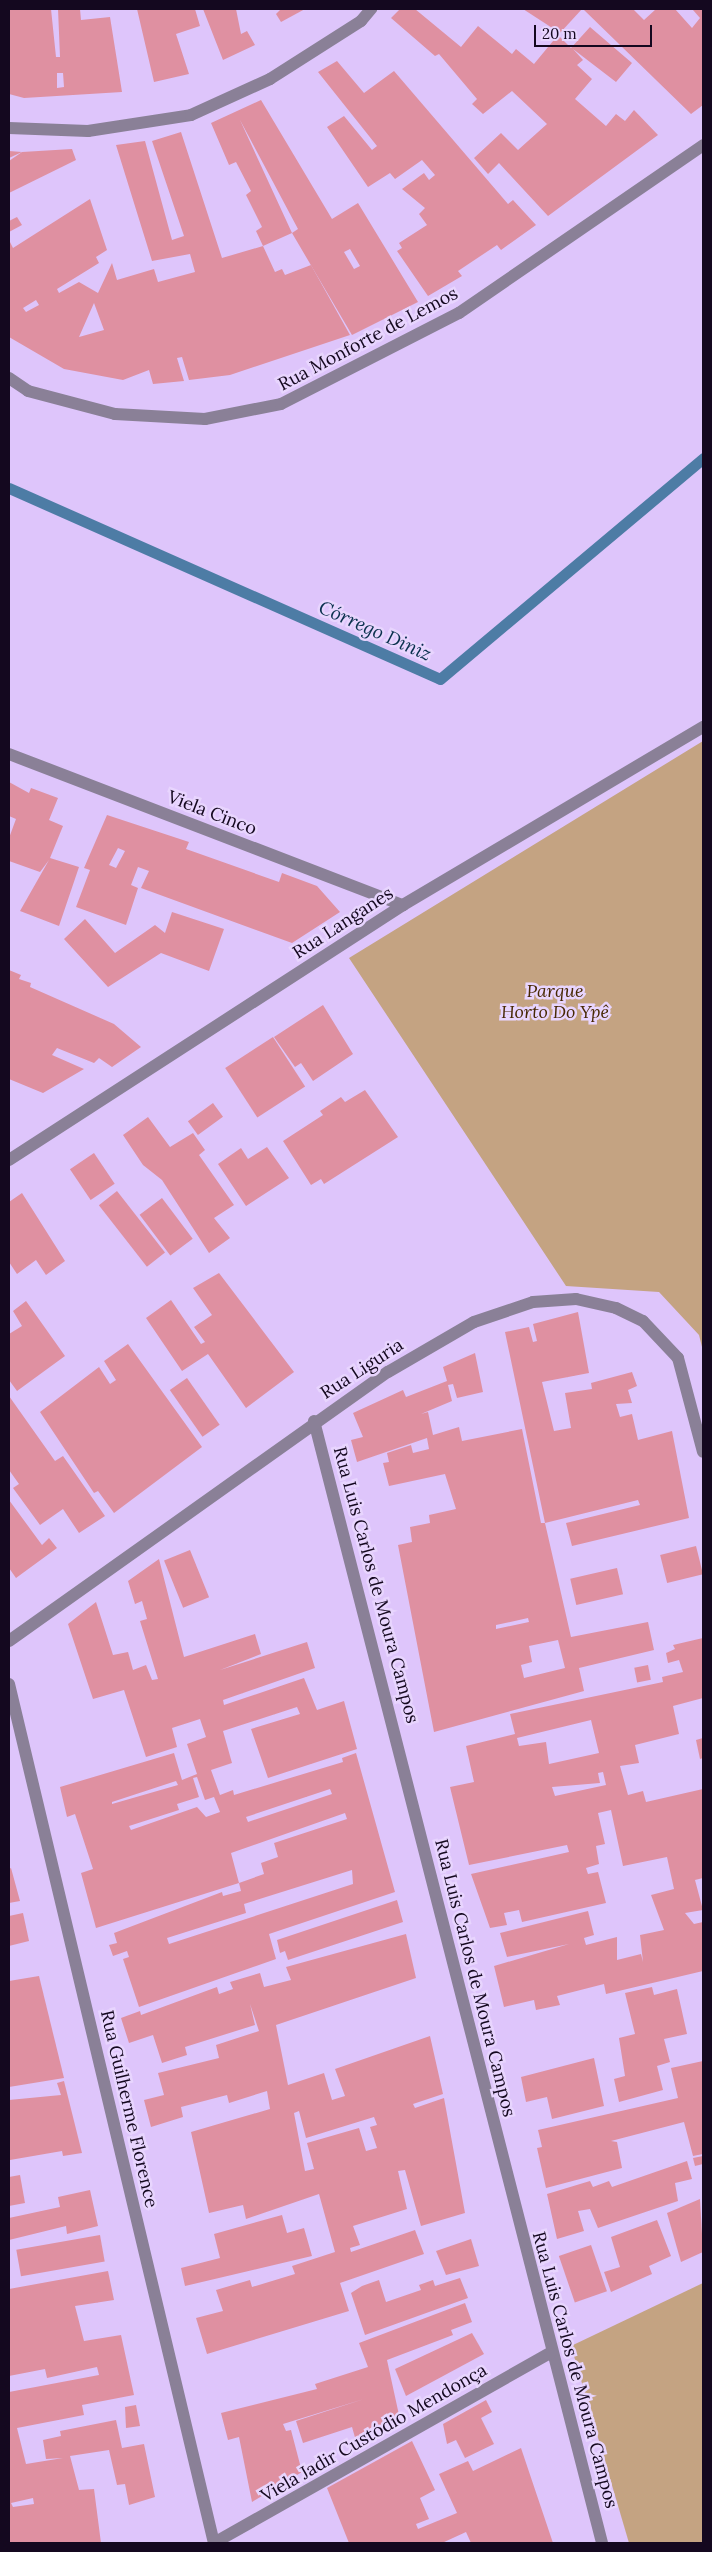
<!DOCTYPE html>
<html>
<head>
<meta charset="utf-8">
<style>
  body { margin:0 }
  #map { position:relative; width:712px; height:2552px; overflow:hidden; background:#dec5fb; font-family:Lora,serif }
  div>[style] { position:absolute }
  [style*='--x'] { left:calc(var(--x)*1px); top:calc(var(--y)*1px); width:calc(var(--w)*1px); rotate:calc(var(--a)*1deg) }
  .green>* { inset:0; background:#c4a382 }
  .stream>* { height:11px; margin:-5.5px; padding:0 5.5px; transform-origin:5.5px; border-radius:5.5px; background:#4d7ca5 }
  .building>* { inset:0; background:#df90a1; transform-origin:0 0 }
  .street>* { height:12px; margin:-6px; padding:0 6px; transform-origin:6px; border-radius:6px; background:#8a8097 }
  span { translate:-50% -50%; white-space:nowrap; text-align:center; line-height:1.15; -webkit-text-stroke:5px #e8d5fe; paint-order:stroke }
  .street-label { font-size:18px; color:#14081f }
  .park-label { font-size:18px; color:#472803; font-style:italic }
  .water-label { font-size:19px; color:#09304d; font-style:italic }
  .frame { position:absolute; inset:0; border:10px solid #14081f; pointer-events:none }
  .scale { position:absolute; left:534px; top:25px; width:118px; height:22px; box-sizing:border-box; border:2px solid #14081f; border-top:0; padding-left:6px; font-size:15px; line-height:18px; white-space:nowrap; color:#14081f; -webkit-text-stroke:4px #e8d5fe; paint-order:stroke }
</style>
</head>
<body>
<div id="map">
  <div class="green">
    <i style="clip-path:polygon(703px 741px,703px 1351px,699px 1335px,659px 1292px,566px 1286px,349px 958px)"></i>
    <i style="clip-path:polygon(703px 2283px,703px 2543px,629px 2543px,571px 2346px)"></i>
  </div>
  <div class="stream">
    <i style="--x:9;--y:488;--w:471;--a:23.9"></i>
    <i style="--x:440;--y:679;--w:344;--a:-40"></i>
  </div>
  <div class="building">
    <i style="clip-path:polygon(evenodd,9px 9px,51px 9px,56px 57px,60px 57px,58px 9px,80px 9px,81px 20px,110px 17px,122px 92px,24px 98px,9px 94px,9px 9px,57px 73px,63px 73px,64px 87px,57px 88px,57px 73px)"></i>
    <i style="clip-path:polygon(137px 9px,195px 9px,200px 26px,176px 34px,189px 74px,154px 82px)"></i>
    <i style="clip-path:polygon(203px 9px,236px 9px,241px 34px,247px 31px,255px 45px,223px 60px)"></i>
    <i style="clip-path:polygon(281px 9px,305px 9px,281px 22px,276px 14px)"></i>
    <i style="clip-path:polygon(400px 9px,415px 9px,461px 47px,478px 26px,512px 54px,516px 49px,534px 64px,558px 35px,571px 48px,590px 27px,632px 63px,616px 82px,573px 49px,583px 60px,577px 65px,592px 79px,575px 99px,606px 126px,616px 114px,625px 121px,634px 110px,658px 135px,548px 216px,499px 163px,488px 174px,474px 158px,501px 133px,518px 150px,547px 124px,512px 91px,483px 114px,472px 104px,477px 99px,439px 54px,435px 56px,391px 18px)"></i>
    <i style="clip-path:polygon(523px 9px,582px 9px,560px 33px)"></i>
    <i style="clip-path:polygon(583px 9px,633px 9px,644px 20px,656px 9px,675px 9px,692px 28px,700px 18px,693px 10px,703px 9px,703px 105px,691px 114px)"></i>
    <i style="clip-path:polygon(337px 61px,364px 93px,394px 71px,508px 204px,513px 200px,536px 225px,501px 250px,497px 245px,458px 271px,462px 276px,428px 296px,397px 251px,402px 248px,399px 243px,427px 225px,419px 214px,425px 208px,402px 189px,424px 173px,429px 180px,435px 175px,422px 160px,395px 179px,390px 173px,368px 187px,327px 127px,344px 116px,372px 150px,377px 146px,318px 72px)"></i>
    <i style="clip-path:polygon(evenodd,261px 100px,332px 219px,358px 203px,418px 302px,352px 335px,292px 233px,298px 229px,240px 120px,292px 233px,263px 246px,256px 231px,262px 227px,246px 195px,251px 191px,236px 162px,229px 165px,211px 123px,261px 100px,350px 249px,360px 266px,354px 269px,344px 252px,350px 249px)"></i>
    <i style="clip-path:polygon(evenodd,181px 132px,222px 258px,263px 246px,275px 272px,282px 269px,285px 275px,311px 265px,350px 335px,230px 375px,189px 380px,182px 357px,177px 358px,184px 381px,153px 384px,149px 370px,123px 380px,64px 369px,9px 337px,9px 240px,13px 248px,90px 199px,107px 250px,96px 257px,99px 263px,57px 289px,59px 293px,79px 282px,98px 293px,112px 263px,117px 280px,154px 269px,158px 282px,195px 272px,190px 254px,152px 261px,116px 145px,145px 141px,172px 240px,184px 236px,152px 141px,181px 132px,36px 300px,39px 305px,26px 312px,23px 308px,36px 300px,181px 132px,94px 303px,104px 330px,79px 337px,90px 312px,94px 303px)"></i>
    <i style="clip-path:polygon(72px 149px,76px 160px,9px 193px,9px 161px,22px 152px)"></i>
    <i style="clip-path:polygon(9px 151px,22px 152px,9px 158px)"></i>
    <i style="clip-path:polygon(17px 217px,22px 225px,9px 232px,9px 221px)"></i>
    <i style="clip-path:polygon(9px 782px,29px 793px,31px 788px,58px 798px,49px 820px,63px 826px,50px 858px,79px 867px,59px 926px,20px 911px,49px 860px,40px 872px,9px 861px,9px 838px,16px 819px,9px 816px)"></i>
    <i style="clip-path:polygon(evenodd,107px 815px,189px 842px,186px 849px,279px 882px,282px 873px,317px 886px,340px 912px,292px 943px,141px 888px,149px 871px,138px 867px,131px 885px,138px 888px,126px 925px,76px 907px,90px 870px,84px 868px,107px 815px,118px 848px,125px 851px,116px 868px,109px 865px,118px 848px)"></i>
    <i style="clip-path:polygon(172px 912px,224px 929px,209px 971px,161px 953px,108px 987px,64px 939px,85px 919px,115px 953px,155px 925px,165px 933px)"></i>
    <i style="clip-path:polygon(9px 970px,21px 975px,19px 979px,31px 983px,30px 987px,114px 1024px,141px 1047px,112px 1067px,99px 1058px,94px 1063px,57px 1048px,52px 1055px,84px 1069px,43px 1093px,9px 1079px)"></i>
    <i style="clip-path:polygon(323px 1005px,353px 1054px,313px 1081px,301px 1063px,295px 1067px,274px 1037px)"></i>
    <i style="left:273px;top:1037px;width:59px;height:57px;rotate:57deg"></i>
    <i style="clip-path:polygon(365px 1090px,398px 1137px,324px 1184px,321px 1179px,311px 1185px,283px 1141px,323px 1115px,320px 1111px,341px 1097px,345px 1102px)"></i>
    <i style="left:213px;top:1103px;width:17px;height:31px;rotate:54deg"></i>
    <i style="clip-path:polygon(148px 1117px,170px 1147px,193px 1133px,205px 1150px,199px 1155px,234px 1205px,214px 1218px,230px 1238px,209px 1253px,162px 1180px,143px 1165px,123px 1135px)"></i>
    <i style="clip-path:polygon(267px 1147px,289px 1178px,246px 1206px,218px 1164px,241px 1148px,248px 1159px)"></i>
    <i style="left:94px;top:1153px;width:37px;height:29px;rotate:56deg"></i>
    <i style="left:117px;top:1191px;width:78px;height:23px;rotate:52deg"></i>
    <i style="clip-path:polygon(22px 1193px,65px 1261px,46px 1275px,36px 1260px,17px 1274px,9px 1262px,9px 1202px)"></i>
    <i style="left:162px;top:1198px;width:51px;height:28px;rotate:53deg"></i>
    <i style="clip-path:polygon(219px 1273px,294px 1372px,246px 1408px,208px 1354px,182px 1371px,146px 1318px,171px 1300px,201px 1344px,205px 1342px,194px 1327px,212px 1315px,193px 1288px)"></i>
    <i style="clip-path:polygon(26px 1301px,65px 1356px,17px 1391px,9px 1380px,9px 1334px,22px 1326px,13px 1311px)"></i>
    <i style="clip-path:polygon(evenodd,578px 1312px,589px 1373px,542px 1382px,554px 1431px,571px 1428px,565px 1393px,592px 1389px,591px 1383px,632px 1372px,637px 1386px,628px 1390px,632px 1403px,616px 1404px,620px 1417px,632px 1414px,638px 1440px,672px 1431px,689px 1518px,572px 1546px,566px 1523px,640px 1505px,638px 1500px,545px 1523px,571px 1637px,648px 1622px,654px 1650px,579px 1668px,584px 1691px,434px 1732px,398px 1545px,412px 1542px,410px 1527px,430px 1523px,429px 1515px,456px 1509px,445px 1474px,389px 1486px,383px 1463px,389px 1462px,387px 1453px,411px 1445px,413px 1453px,429px 1449px,427px 1438px,357px 1462px,351px 1440px,363px 1437px,353px 1413px,403px 1390px,406px 1397px,447px 1381px,443px 1367px,475px 1353px,483px 1392px,457px 1398px,453px 1384px,448px 1385px,452px 1401px,421px 1414px,428px 1412px,433px 1435px,459px 1427px,462px 1441px,522px 1429px,541px 1523px,545px 1523px,505px 1332px,529px 1327px,533px 1342px,537px 1341px,533px 1324px,578px 1312px,528px 1618px,529px 1622px,496px 1629px,496px 1625px,528px 1618px,578px 1312px,558px 1640px,565px 1668px,524px 1678px,521px 1665px,532px 1662px,529px 1646px,558px 1640px)"></i>
    <i style="clip-path:polygon(128px 1344px,202px 1447px,114px 1513px,98px 1491px,94px 1493px,40px 1412px,99px 1367px,110px 1384px,116px 1380px,104px 1361px)"></i>
    <i style="left:187px;top:1378px;width:57px;height:21px;rotate:55deg"></i>
    <i style="clip-path:polygon(9px 1396px,55px 1461px,63px 1456px,105px 1516px,79px 1533px,63px 1509px,40px 1525px,13px 1488px,19px 1484px,9px 1470px)"></i>
    <i style="clip-path:polygon(9px 1500px,42px 1545px,49px 1538px,57px 1548px,16px 1578px,9px 1568px)"></i>
    <i style="left:696px;top:1546px;width:29px;height:37px;rotate:76deg"></i>
    <i style="left:190px;top:1550px;width:51px;height:28px;rotate:68deg"></i>
    <i style="clip-path:polygon(evenodd,159px 1559px,184px 1657px,255px 1634px,261px 1654px,220px 1670px,307px 1642px,315px 1668px,223px 1700px,224px 1705px,304px 1678px,317px 1710px,344px 1701px,357px 1749px,268px 1778px,251px 1729px,300px 1714px,297px 1707px,223px 1731px,232px 1763px,211px 1770px,220px 1795px,233px 1790px,234px 1795px,343px 1762px,342px 1758px,356px 1753px,395px 1892px,269px 1934px,276px 1959px,139px 2007px,123px 1959px,129px 1957px,127px 1951px,113px 1956px,109px 1945px,117px 1943px,114px 1933px,222px 1892px,223px 1896px,241px 1891px,239px 1883px,264px 1874px,261px 1863px,278px 1857px,274px 1843px,347px 1819px,345px 1813px,231px 1853px,239px 1883px,96px 1928px,81px 1873px,93px 1869px,75px 1814px,67px 1817px,60px 1787px,174px 1753px,182px 1780px,197px 1774px,187px 1744px,206px 1737px,200px 1719px,172px 1728px,177px 1747px,146px 1757px,124px 1690px,93px 1699px,68px 1624px,96px 1602px,113px 1655px,128px 1652px,133px 1670px,146px 1665px,152px 1680px,158px 1679px,140px 1621px,147px 1619px,142px 1601px,135px 1604px,128px 1581px,159px 1559px,197px 1777px,205px 1800px,214px 1797px,220px 1812px,206px 1817px,197px 1807px,131px 1830px,129px 1826px,179px 1810px,177px 1804px,199px 1797px,193px 1778px,197px 1777px,159px 1559px,176px 1781px,178px 1785px,112px 1804px,112px 1802px,176px 1781px,159px 1559px,330px 1789px,332px 1794px,248px 1822px,246px 1817px,330px 1789px,159px 1559px,352px 1870px,353px 1884px,169px 1944px,167px 1938px,246px 1913px,244px 1904px,352px 1870px)"></i>
    <i style="left:617px;top:1568px;width:27px;height:48px;rotate:77deg"></i>
    <i style="clip-path:polygon(evenodd,703px 1638px,703px 1698px,673px 1706px,679px 1734px,635px 1745px,639px 1763px,620px 1766px,628px 1795px,643px 1791px,646px 1802px,703px 1789px,703px 1878px,695px 1880px,703px 1910px,685px 1913px,694px 1924px,703px 1922px,703px 1971px,606px 1994px,604px 1984px,557px 1996px,560px 2005px,536px 2010px,534px 2000px,504px 2007px,494px 1966px,569px 1944px,507px 1957px,500px 1933px,588px 1911px,594px 1935px,584px 1938px,586px 1945px,617px 1937px,617px 1960px,641px 1954px,643px 1962px,640px 1935px,664px 1930px,651px 1895px,674px 1889px,667px 1857px,623px 1866px,611px 1810px,598px 1813px,605px 1844px,596px 1846px,599px 1864px,586px 1868px,588px 1874px,598px 1872px,606px 1903px,522px 1922px,519px 1910px,504px 1913px,507px 1925px,490px 1928px,471px 1874px,569px 1852px,567px 1845px,469px 1865px,450px 1787px,474px 1782px,466px 1746px,515px 1734px,510px 1714px,663px 1682px,662px 1677px,683px 1672px,679px 1660px,668px 1663px,666px 1653px,675px 1649px,673px 1645px,703px 1638px,591px 1720px,599px 1753px,549px 1764px,546px 1742px,519px 1746px,517px 1738px,591px 1720px,703px 1638px,603px 1772px,606px 1785px,555px 1796px,552px 1787px,600px 1783px,598px 1773px,603px 1772px)"></i>
    <i style="left:648px;top:1665px;width:15px;height:14px;rotate:79deg"></i>
    <i style="clip-path:polygon(703px 1738px,703px 1758px,700px 1759px,696px 1740px)"></i>
    <i style="clip-path:polygon(11px 1868px,20px 1901px,9px 1903px,9px 1869px)"></i>
    <i style="clip-path:polygon(397px 1900px,403px 1922px,288px 1960px,285px 1951px,280px 1953px,277px 1940px)"></i>
    <i style="clip-path:polygon(23px 1913px,29px 1941px,9px 1946px,9px 1916px)"></i>
    <i style="clip-path:polygon(evenodd,406px 1934px,416px 1978px,276px 2025px,288px 2085px,324px 2073px,332px 2100px,345px 2096px,335px 2069px,430px 2036px,443px 2094px,413px 2104px,415px 2108px,444px 2098px,465px 2213px,421px 2226px,405px 2170px,398px 2171px,407px 2209px,353px 2226px,360px 2245px,350px 2248px,351px 2252px,415px 2230px,424px 2254px,340px 2283px,349px 2311px,207px 2354px,196px 2318px,223px 2311px,216px 2290px,250px 2280px,252px 2287px,295px 2274px,292px 2266px,335px 2252px,319px 2194px,246px 2219px,243px 2205px,209px 2213px,191px 2132px,270px 2109px,267px 2091px,229px 2103px,227px 2095px,181px 2107px,183px 2117px,151px 2127px,144px 2100px,164px 2095px,158px 2073px,219px 2058px,216px 2045px,259px 2031px,250px 2004px,255px 2025px,185px 2047px,187px 2055px,162px 2063px,153px 2035px,129px 2043px,121px 2018px,140px 2011px,141px 2015px,217px 1987px,219px 1994px,233px 1989px,230px 1982px,260px 1973px,264px 1987px,291px 1980px,286px 1967px,406px 1934px,299px 2111px,306px 2138px,374px 2117px,377px 2125px,370px 2127px,377px 2148px,366px 2151px,359px 2128px,307px 2143px,314px 2169px,305px 2171px,294px 2113px,299px 2111px)"></i>
    <i style="clip-path:polygon(39px 1976px,64px 2078px,9px 2087px,9px 1981px)"></i>
    <i style="clip-path:polygon(652px 1987px,654px 1995px,677px 1989px,687px 2034px,664px 2039px,670px 2062px,657px 2066px,663px 2090px,619px 2102px,614px 2079px,625px 2076px,619px 2038px,635px 2034px,625px 1993px)"></i>
    <i style="clip-path:polygon(594px 2058px,604px 2106px,552px 2119px,547px 2097px,526px 2102px,521px 2077px)"></i>
    <i style="clip-path:polygon(703px 2061px,703px 2154px,693px 2156px,684px 2122px,611px 2141px,617px 2142px,622px 2168px,546px 2188px,537px 2148px,542px 2147px,538px 2130px,678px 2098px,671px 2068px)"></i>
    <i style="clip-path:polygon(64px 2081px,82px 2153px,63px 2156px,62px 2151px,10px 2160px,9px 2100px,61px 2095px,57px 2083px)"></i>
    <i style="clip-path:polygon(703px 2156px,703px 2164px,695px 2166px,693px 2158px)"></i>
    <i style="clip-path:polygon(687px 2161px,692px 2179px,675px 2183px,678px 2201px,598px 2228px,590px 2209px,578px 2211px,584px 2231px,557px 2239px,547px 2194px,590px 2181px,593px 2187px,609px 2181px,612px 2187px)"></i>
    <i style="clip-path:polygon(20px 2175px,25px 2203px,9px 2206px,9px 2177px)"></i>
    <i style="clip-path:polygon(90px 2190px,98px 2226px,67px 2234px,66px 2226px,9px 2240px,9px 2218px,60px 2207px,58px 2197px)"></i>
    <i style="clip-path:polygon(700px 2199px,703px 2252px,681px 2262px,667px 2213px)"></i>
    <i style="clip-path:polygon(282px 2215px,287px 2233px,304px 2228px,312px 2256px,185px 2286px,181px 2268px,220px 2258px,214px 2234px)"></i>
    <i style="clip-path:polygon(657px 2220px,671px 2256px,649px 2266px,652px 2274px,611px 2292px,604px 2272px,620px 2267px,611px 2237px)"></i>
    <i style="left:100px;top:2235px;width:27px;height:85px;rotate:80deg"></i>
    <i style="clip-path:polygon(471px 2239px,479px 2266px,446px 2275px,436px 2251px)"></i>
    <i style="left:591px;top:2245px;width:49px;height:34px;rotate:71deg"></i>
    <i style="clip-path:polygon(evenodd,108px 2271px,114px 2300px,75px 2306px,84px 2341px,121px 2335px,134px 2395px,82px 2405px,84px 2415px,17px 2428px,26px 2464px,63px 2458px,46px 2459px,43px 2440px,61px 2436px,60px 2431px,116px 2420px,122px 2448px,144px 2444px,155px 2497px,129px 2505px,125px 2484px,117px 2485px,109px 2450px,70px 2456px,79px 2490px,94px 2489px,101px 2543px,9px 2543px,9px 2392px,99px 2375px,97px 2367px,47px 2378px,45px 2369px,9px 2376px,9px 2289px,108px 2271px,33px 2498px,34px 2504px,13px 2507px,11px 2503px,33px 2498px)"></i>
    <i style="clip-path:polygon(460px 2278px,468px 2298px,365px 2335px,351px 2293px,362px 2286px,379px 2280px,386px 2302px,421px 2290px,419px 2285px,433px 2280px,435px 2286px)"></i>
    <i style="clip-path:polygon(465px 2303px,472px 2322px,451px 2330px,453px 2335px,387px 2360px,399px 2415px,356px 2441px,352px 2427px,303px 2443px,296px 2421px,364px 2399px,283px 2424px,286px 2431px,291px 2430px,302px 2472px,252px 2502px,239px 2437px,228px 2440px,221px 2413px,317px 2389px,315px 2384px,368px 2367px,359px 2343px)"></i>
    <i style="clip-path:polygon(472px 2333px,484px 2354px,406px 2396px,395px 2369px)"></i>
    <i style="clip-path:polygon(486px 2400px,492px 2412px,481px 2418px,494px 2444px,465px 2458px,456px 2440px,447px 2444px,443px 2424px)"></i>
    <i style="clip-path:polygon(136px 2405px,140px 2426px,126px 2428px,125px 2407px)"></i>
    <i style="clip-path:polygon(412px 2441px,435px 2490px,420px 2498px,429px 2519px,416px 2524px,418px 2529px,457px 2513px,439px 2474px,468px 2461px,473px 2471px,521px 2448px,553px 2543px,471px 2543px,466px 2532px,442px 2543px,349px 2543px,327px 2488px)"></i>
  </div>
  <div class="street">
    <i style="--x:9;--y:128;--w:79;--a:2.2"></i>
    <i style="--x:88;--y:131;--w:104;--a:-8.8"></i>
    <i style="--x:191;--y:115;--w:87;--a:-24.5"></i>
    <i style="--x:270;--y:79;--w:108;--a:-32.5"></i>
    <i style="--x:361;--y:21;--w:16;--a:-50"></i>
    <i style="--x:9;--y:378;--w:23;--a:34"></i>
    <i style="--x:28;--y:391;--w:90;--a:14.8"></i>
    <i style="--x:115;--y:414;--w:90;--a:3.2"></i>
    <i style="--x:205;--y:419;--w:77;--a:-11.2"></i>
    <i style="--x:281;--y:404;--w:200;--a:-27.1"></i>
    <i style="--x:459;--y:313;--w:296;--a:-34.5"></i>
    <i style="--x:9;--y:754;--w:422;--a:21"></i>
    <i style="--x:9;--y:1160;--w:469;--a:-32.9"></i>
    <i style="--x:403;--y:905;--w:349;--a:-30.7"></i>
    <i style="--x:314;--y:1421;--w:1158;--a:75.6"></i>
    <i style="--x:9;--y:1641;--w:465;--a:-35.4"></i>
    <i style="--x:388;--y:1372;--w:99;--a:-30.2"></i>
    <i style="--x:474;--y:1322;--w:62;--a:-18.7"></i>
    <i style="--x:533;--y:1302;--w:43;--a:-4"></i>
    <i style="--x:576;--y:1299;--w:41;--a:12.7"></i>
    <i style="--x:616;--y:1308;--w:30;--a:26"></i>
    <i style="--x:643;--y:1321;--w:51;--a:46.6"></i>
    <i style="--x:678;--y:1358;--w:97;--a:75.1"></i>
    <i style="--x:9;--y:1684;--w:883;--a:76.58"></i>
    <i style="--x:214;--y:2543;--w:387;--a:-29.5"></i>
  </div>
  <div class="street-label">
    <span style="left:368px;top:339px;rotate:-28deg">Rua Monforte de Lemos</span>
    <span style="left:212px;top:813px;rotate:21deg">Viela Cinco</span>
    <span style="left:343px;top:923px;rotate:-33deg">Rua Langanes</span>
    <span style="left:362px;top:1369px;rotate:-33deg">Rua Liguria</span>
    <span style="left:376px;top:1585px;rotate:75deg">Rua Luis Carlos de Moura Campos</span>
    <span style="left:475px;top:1978px;rotate:76deg">Rua Luis Carlos de Moura Campos</span>
    <span style="left:129px;top:2109px;rotate:77deg">Rua Guilherme Florence</span>
    <span style="left:575px;top:2370px;rotate:75deg">Rua Luis Carlos de Moura Campos</span>
    <span style="left:374px;top:2433px;rotate:-30deg">Viela Jadir Custódio Mendonça</span>
  </div>
  <div class="park-label">
    <span style="left:555px;top:1002px">Parque<br>Horto Do Ypê</span>
  </div>
  <div class="water-label">
    <span style="left:375px;top:631px;rotate:24deg">Córrego Diniz</span>
  </div>
  <div class="frame"></div>
  <div class="scale">20 m</div>
</div>
</body>
</html>
